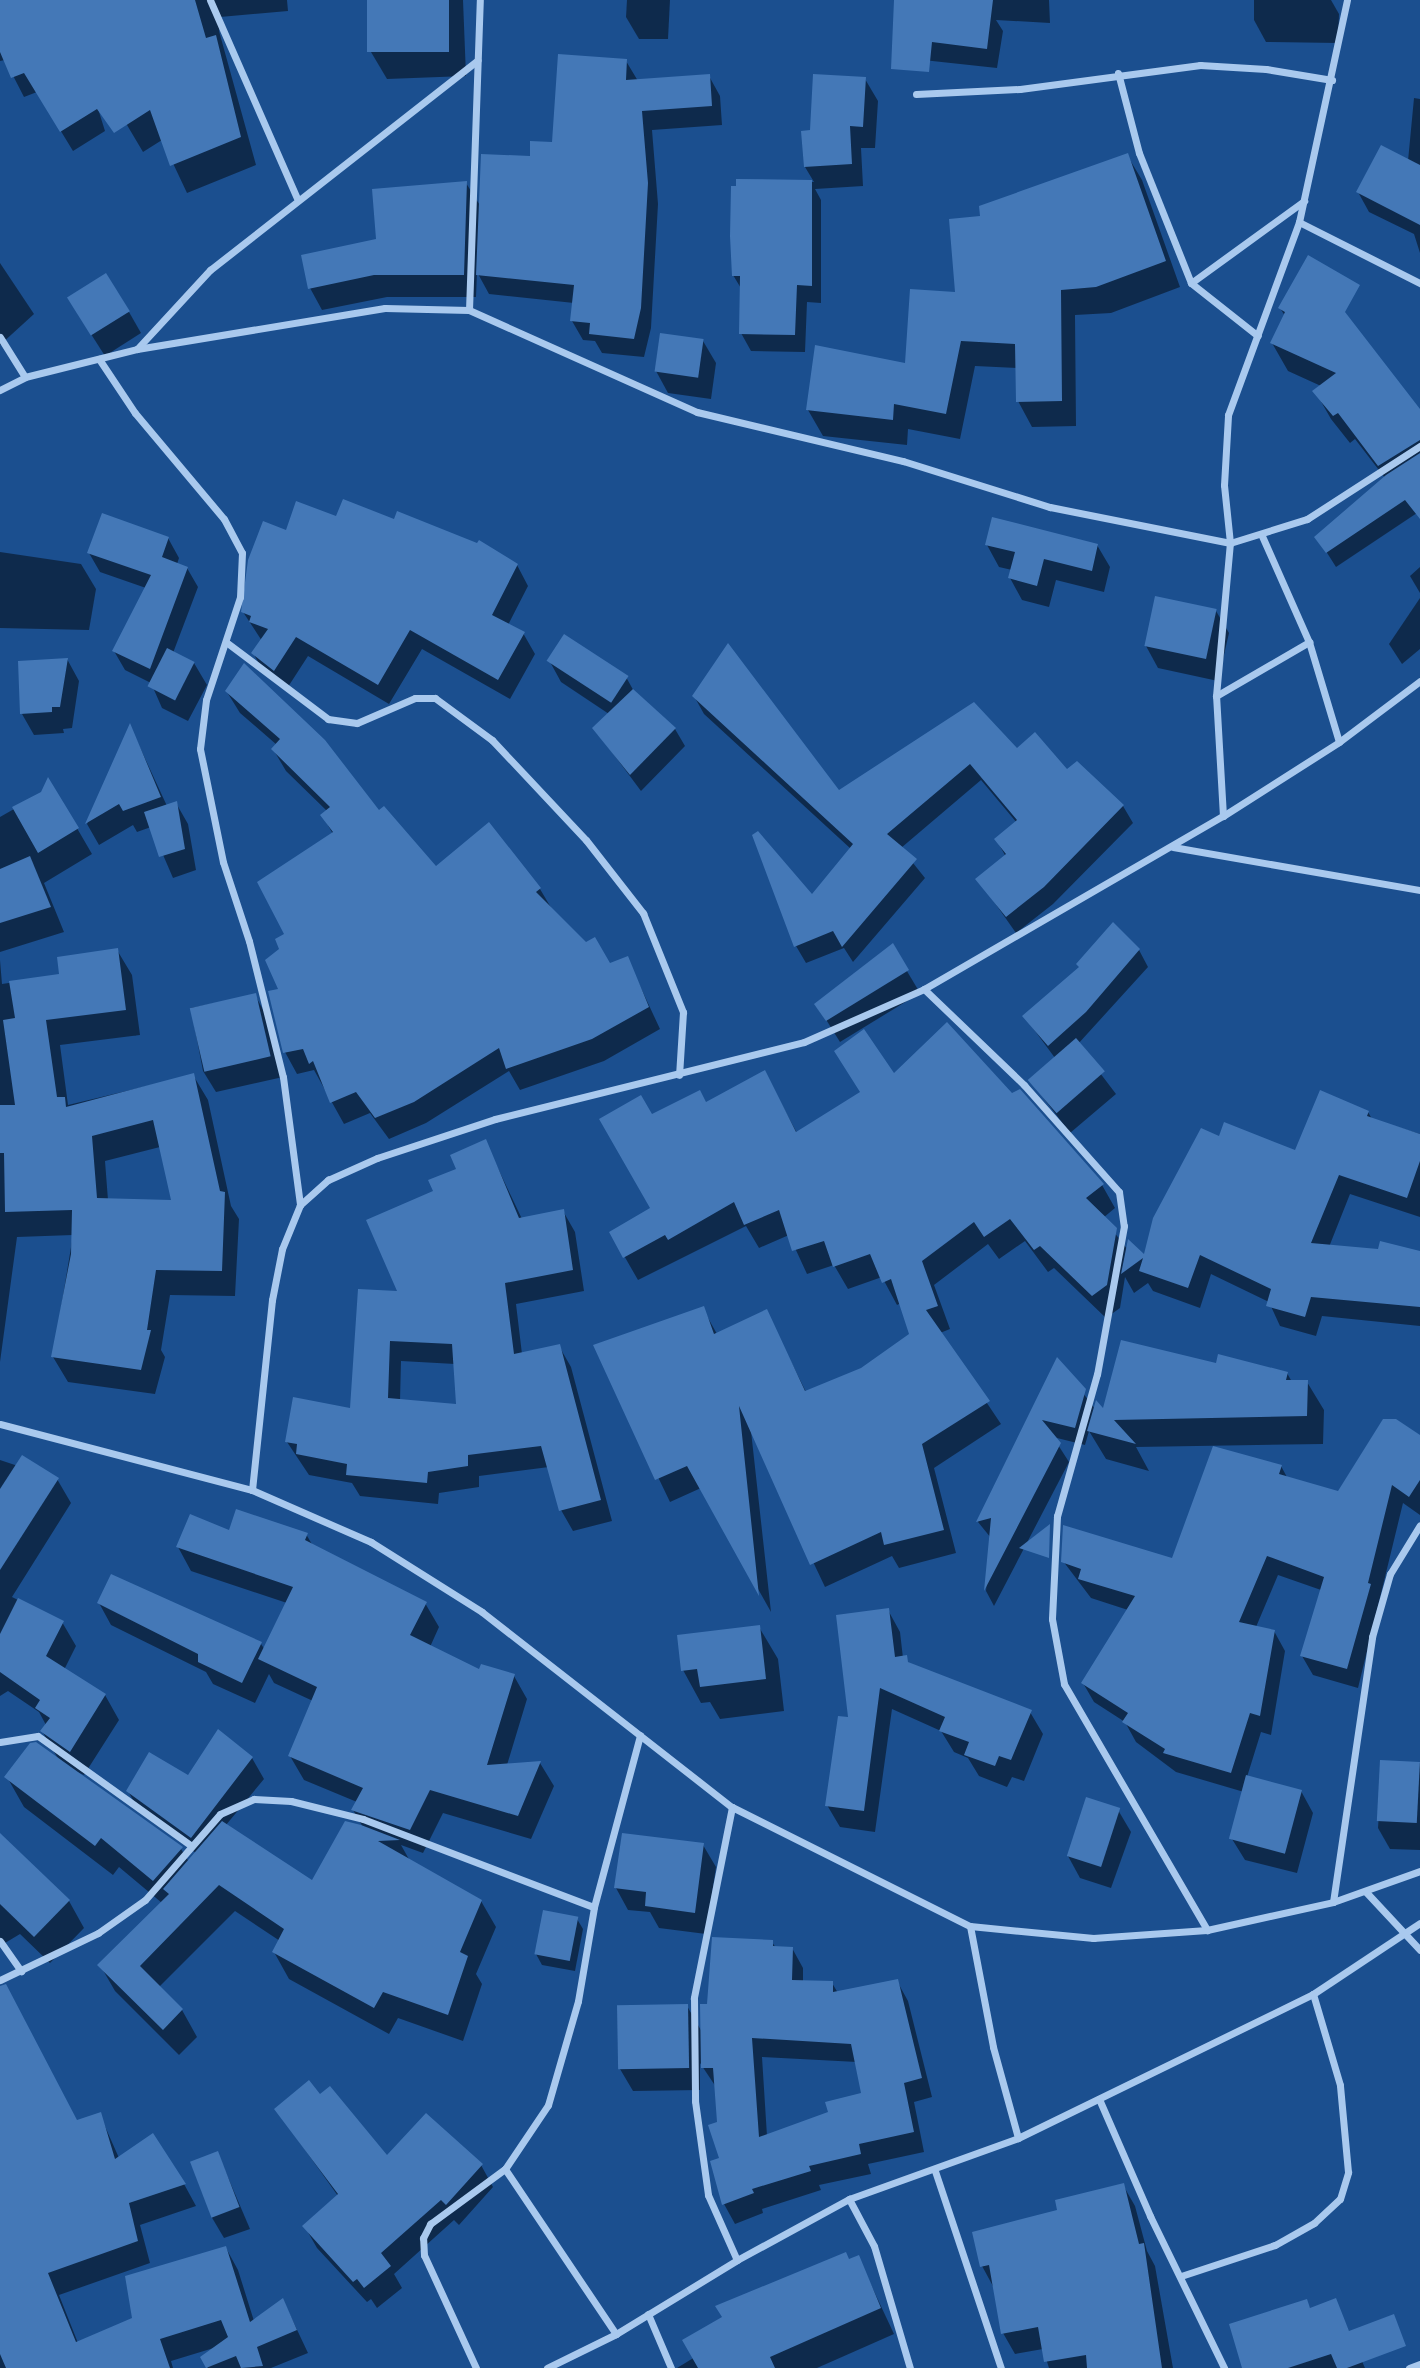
<!DOCTYPE html>
<html>
<head>
<meta charset="utf-8">
<style>
  body { margin:0 }
  #map { position:relative; width:1420px; height:2368px; overflow:hidden; background:#1b4f8f; font-family:Roboto,sans-serif }
  div>[style] { position:absolute }
  [style*='--x'] { left:calc(var(--x)*1px); top:calc(var(--y)*1px); width:calc(var(--w)*1px); rotate:calc(var(--a)*1deg) }
  .shadow>* { inset:0; background:#0007 }
  .building>* { inset:0; background:#4478b7; transform-origin:0 0 }
  .street>* { height:7px; margin:-3.5px; padding:0 3.5px; transform-origin:3.5px; border-radius:3.5px; background:#a9c9ee }
  span { translate:-50% -50%; white-space:nowrap; text-align:center; line-height:1.15; -webkit-text-stroke:6px #1b4f8f; paint-order:stroke }
</style>
</head>
<body>
<div id="map">
  <div class="shadow">
    <i style="clip-path:polygon(0 0,64px 0,105px 131px,73px 151px,37px 92px,24px 97px,5px 60px,0 61px)"></i>
    <i style="clip-path:polygon(109px 0,287px 0,288px 11px,220px 17px,219px 31px,256px 165px,187px 193px,162px 140px,143px 152px,127px 125px)"></i>
    <i style="clip-path:polygon(369px 0,463px 0,466px 76px,387px 79px,371px 52px)"></i>
    <i style="clip-path:polygon(627px 0,670px 0,668px 39px,639px 39px,626px 17px)"></i>
    <i style="clip-path:polygon(980px 0,1049px 0,1050px 23px,996px 20px,1003px 31px,997px 68px,923px 60px,915px 4px)"></i>
    <i style="clip-path:polygon(1254px 0,1331px 0,1339px 14px,1338px 43px,1266px 42px,1254px 20px)"></i>
    <i style="clip-path:polygon(626px 61px,638px 81px,709px 76px,720px 96px,722px 125px,652px 130px,658px 204px,651px 328px,644px 357px,602px 353px,595px 341px,583px 340px,572px 321px,574px 303px,489px 294px,477px 272px,476px 297px,387px 297px,322px 310px,310px 288px,466px 183px,481px 207px,531px 158px,554px 144px)"></i>
    <i style="clip-path:polygon(865px 79px,878px 101px,875px 148px,861px 148px,863px 186px,815px 189px,821px 200px,821px 303px,807px 302px,805px 352px,751px 351px,741px 333px,742px 290px,733px 275px,738px 181px,814px 182px,805px 167px)"></i>
    <i style="clip-path:polygon(1414px 98px,1420px 99px,1420px 253px,1414px 234px,1369px 212px,1358px 192px,1408px 161px)"></i>
    <i style="clip-path:polygon(1127px 155px,1142px 180px,1180px 287px,1111px 313px,1075px 315px,1076px 426px,1032px 427px,1018px 401px,1017px 368px,975px 366px,960px 439px,908px 429px,907px 445px,823px 436px,808px 410px,906px 365px,957px 294px,982px 218px)"></i>
    <i style="clip-path:polygon(0 263px,34px 314px,0 345px)"></i>
    <i style="clip-path:polygon(1280px 308px,1420px 411px,1420px 511px,1336px 567px,1317px 537px,1385px 478px,1355px 439px,1350px 443px,1331px 419px,1315px 391px,1321px 386px,1288px 371px,1272px 343px,1285px 316px)"></i>
    <i style="clip-path:polygon(129px 312px,141px 333px,105px 356px,82px 320px)"></i>
    <i style="clip-path:polygon(703px 341px,716px 363px,711px 399px,668px 393px,656px 371px)"></i>
    <i style="clip-path:polygon(337px 518px,517px 565px,528px 586px,508px 625px,523px 633px,535px 654px,510px 699px,422px 649px,389px 704px,308px 656px,286px 690px,265px 674px,253px 653px,262px 641px,243px 612px,287px 532px)"></i>
    <i style="clip-path:polygon(168px 538px,179px 558px,177px 564px,187px 568px,198px 587px,173px 653px,194px 663px,207px 685px,188px 721px,162px 708px,151px 683px,125px 670px,114px 651px,146px 588px,100px 572px,89px 553px)"></i>
    <i style="clip-path:polygon(987px 545px,1097px 545px,1110px 567px,1104px 592px,1056px 580px,1049px 607px,1022px 600px,1010px 578px,1012px 570px,999px 567px)"></i>
    <i style="clip-path:polygon(0 552px,81px 564px,96px 589px,89px 630px,0 628px)"></i>
    <i style="clip-path:polygon(1420px 567px,1420px 593px,1410px 576px)"></i>
    <i style="clip-path:polygon(1420px 598px,1420px 649px,1402px 664px,1389px 644px)"></i>
    <i style="clip-path:polygon(1216px 611px,1229px 633px,1218px 681px,1158px 668px,1146px 646px)"></i>
    <i style="clip-path:polygon(67px 659px,79px 681px,72px 728px,63px 729px,64px 733px,34px 735px,22px 714px)"></i>
    <i style="clip-path:polygon(549px 660px,626px 677px,636px 695px,675px 729px,685px 746px,641px 791px,594px 728px,609px 714px,561px 682px)"></i>
    <i style="clip-path:polygon(227px 692px,379px 813px,436px 869px,540px 889px,553px 911px,609px 965px,627px 958px,660px 1029px,604px 1061px,520px 1090px,509px 1071px,426px 1123px,389px 1139px,370px 1113px,344px 1124px,314px 1070px,297px 1074px,285px 1052px,280px 990px,281px 949px,333px 834px,322px 815px,327px 811px,286px 771px,273px 749px,277px 745px,240px 713px)"></i>
    <i style="clip-path:polygon(694px 696px,839px 793px,1017px 750px,1066px 772px,1123px 806px,1133px 823px,1053px 904px,1016px 933px,978px 879px,1006px 857px,996px 839px,1017px 823px,981px 780px,901px 848px,925px 878px,853px 962px,844px 948px,806px 963px,796px 946px,812px 897px,851px 849px,704px 714px)"></i>
    <i style="clip-path:polygon(130px 726px,167px 806px,176px 803px,188px 824px,196px 870px,173px 878px,151px 827px,137px 832px,133px 825px,99px 845px,87px 824px)"></i>
    <i style="clip-path:polygon(49px 780px,92px 854px,44px 883px,64px 932px,0 952px,0 817px,42px 793px)"></i>
    <i style="clip-path:polygon(892px 946px,920px 993px,840px 1042px,817px 1005px)"></i>
    <i style="clip-path:polygon(evenodd,117px 950px,132px 975px,140px 1035px,60px 1045px,68px 1105px,193px 1075px,208px 1100px,231px 1206px,239px 1219px,235px 1296px,170px 1295px,161px 1350px,165px 1357px,155px 1394px,68px 1382px,53px 1357px,73px 1235px,17px 1237px,0 1362px,0 960px,2px 984px,61px 975px,117px 950px,160px 1147px,173px 1202px,108px 1200px,105px 1161px,160px 1147px)"></i>
    <i style="clip-path:polygon(1139px 950px,1148px 967px,1078px 1044px,1116px 1094px,1070px 1133px,1030px 1080px,1055px 1058px,1024px 1016px)"></i>
    <i style="clip-path:polygon(255px 995px,267px 1017px,283px 1077px,216px 1092px,203px 1071px,191px 1008px)"></i>
    <i style="clip-path:polygon(894px 1075px,1012px 1095px,1102px 1185px,1115px 1208px,1103px 1218px,1128px 1250px,1145px 1257px,1220px 1138px,1296px 1152px,1368px 1112px,1372px 1119px,1420px 1134px,1420px 1217px,1350px 1194px,1329px 1247px,1420px 1254px,1420px 1326px,1322px 1316px,1316px 1336px,1280px 1326px,1269px 1302px,1211px 1274px,1200px 1308px,1153px 1291px,1148px 1283px,1134px 1293px,1125px 1277px,1120px 1308px,1106px 1318px,1054px 1268px,1048px 1272px,1025px 1241px,999px 1259px,988px 1244px,934px 1285px,950px 1329px,940px 1333px,1001px 1424px,934px 1468px,956px 1553px,899px 1568px,892px 1556px,825px 1587px,751px 1431px,771px 1612px,701px 1488px,670px 1502px,595px 1346px,703px 1309px,717px 1334px,766px 1311px,806px 1392px,862px 1369px,912px 1335px,901px 1303px,897px 1305px,882px 1277px,848px 1289px,834px 1265px,807px 1274px,789px 1235px,759px 1248px,746px 1226px,638px 1280px,611px 1233px,652px 1209px,652px 1116px,777px 1096px,797px 1133px)"></i>
    <i style="clip-path:polygon(evenodd,485px 1141px,522px 1219px,563px 1211px,575px 1232px,584px 1291px,516px 1304px,522px 1354px,559px 1346px,571px 1367px,612px 1521px,573px 1531px,561px 1510px,549px 1467px,479px 1476px,479px 1487px,439px 1493px,438px 1504px,360px 1496px,352px 1483px,309px 1475px,287px 1442px,352px 1410px,435px 1192px,485px 1141px,401px 1361px,455px 1364px,458px 1406px,400px 1401px,401px 1361px)"></i>
    <i style="clip-path:polygon(1058px 1360px,1095px 1409px,1104px 1411px,1217px 1365px,1287px 1373px,1292px 1382px,1307px 1382px,1324px 1410px,1323px 1444px,1136px 1447px,1149px 1471px,1106px 1459px,1089px 1431px,1085px 1445px,1053px 1437px,1069px 1462px,994px 1606px,986px 1591px,991px 1538px,978px 1522px)"></i>
    <i style="clip-path:polygon(1420px 1437px,1420px 1515px,1403px 1503px,1358px 1688px,1313px 1675px,1302px 1656px,1321px 1590px,1278px 1575px,1256px 1627px,1274px 1631px,1285px 1651px,1271px 1735px,1261px 1732px,1247px 1777px,1301px 1791px,1313px 1813px,1297px 1873px,1245px 1860px,1232px 1839px,1244px 1792px,1176px 1772px,1136px 1742px,1125px 1722px,1094px 1702px,1083px 1683px,1128px 1610px,1091px 1598px,1063px 1561px,1173px 1561px,1281px 1466px,1288px 1479px,1339px 1493px)"></i>
    <i style="clip-path:polygon(0 1460px,57px 1479px,71px 1503px,12px 1597px,62px 1622px,76px 1646px,64px 1670px,105px 1695px,119px 1720px,84px 1775px,70px 1769px,181px 1849px,189px 1862px,196px 1853px,140px 1813px,128px 1791px,252px 1758px,264px 1779px,226px 1825px,312px 1882px,364px 1829px,353px 1810px,357px 1802px,304px 1780px,290px 1756px,313px 1701px,274px 1683px,269px 1674px,255px 1703px,213px 1684px,206px 1672px,111px 1625px,99px 1603px,261px 1644px,265px 1650px,287px 1603px,191px 1571px,178px 1547px,230px 1532px,306px 1534px,313px 1546px,425px 1603px,439px 1627px,430px 1647px,481px 1672px,514px 1676px,527px 1699px,507px 1765px,540px 1763px,554px 1786px,531px 1839px,443px 1813px,423px 1853px,401px 1845px,410px 1861px,481px 1901px,496px 1927px,476px 1974px,482px 1984px,463px 2041px,398px 2018px,389px 2034px,289px 1979px,274px 1952px,280px 1941px,235px 1911px,159px 1987px,182px 2010px,197px 2037px,179px 2055px,115px 1991px,100px 1965px,162px 1903px,119px 1867px,113px 1875px,24px 1807px,7px 1777px,60px 1762px,42px 1731px,46px 1725px,39px 1712px,8px 1691px,0 1696px)"></i>
    <i style="clip-path:polygon(888px 1610px,900px 1632px,903px 1658px,910px 1664px,1030px 1712px,1043px 1734px,1024px 1781px,1012px 1777px,1007px 1787px,979px 1776px,968px 1758px,954px 1752px,941px 1731px,892px 1709px,875px 1832px,840px 1827px,827px 1805px,850px 1719px)"></i>
    <i style="clip-path:polygon(759px 1627px,778px 1659px,784px 1711px,720px 1719px,710px 1702px,701px 1703px,683px 1670px)"></i>
    <i style="clip-path:polygon(1382px 1762px,1420px 1763px,1420px 1850px,1390px 1849px,1378px 1828px)"></i>
    <i style="clip-path:polygon(1118px 1810px,1131px 1832px,1111px 1888px,1080px 1878px,1068px 1856px)"></i>
    <i style="clip-path:polygon(0 1836px,69px 1901px,84px 1928px,50px 1963px,20px 1934px,0 1946px)"></i>
    <i style="clip-path:polygon(703px 1845px,716px 1867px,706px 1934px,659px 1928px,650px 1912px,628px 1910px,616px 1888px)"></i>
    <i style="clip-path:polygon(577px 1919px,583px 1929px,575px 1971px,542px 1965px,536px 1954px)"></i>
    <i style="clip-path:polygon(evenodd,772px 1942px,776px 1948px,792px 1948px,803px 1968px,803px 1982px,832px 1983px,838px 1993px,897px 1981px,908px 2001px,932px 2097px,914px 2102px,924px 2152px,868px 2164px,871px 2174px,819px 2185px,821px 2190px,762px 2209px,763px 2213px,735px 2224px,724px 2204px,712px 2162px,722px 2159px,716px 2087px,700px 2063px,700px 2090px,633px 2091px,620px 2069px,687px 2006px,702px 2032px,709px 2005px,772px 1942px,762px 2057px,857px 2062px,863px 2094px,830px 2114px,767px 2136px,762px 2057px)"></i>
    <i style="clip-path:polygon(0 2014px,77px 2122px,100px 2115px,119px 2158px,184px 2184px,196px 2206px,140px 2225px,150px 2263px,59px 2295px,78px 2343px,134px 2320px,226px 2248px,238px 2270px,254px 2321px,283px 2300px,308px 2353px,271px 2368px,208px 2368px,202px 2358px,217px 2347px,171px 2361px,173px 2368px,0 2368px)"></i>
    <i style="clip-path:polygon(320px 2096px,387px 2158px,481px 2165px,493px 2187px,459px 2225px,454px 2220px,394px 2274px,402px 2288px,377px 2308px,371px 2299px,367px 2302px,317px 2248px,305px 2227px,338px 2196px,276px 2109px)"></i>
    <i style="clip-path:polygon(218px 2154px,250px 2229px,224px 2238px,211px 2216px)"></i>
    <i style="clip-path:polygon(1123px 2185px,1135px 2206px,1147px 2251px,1155px 2266px,1173px 2368px,1049px 2368px,1043px 2349px,1015px 2354px,1003px 2333px,994px 2288px,982px 2266px)"></i>
    <i style="clip-path:polygon(858px 2257px,894px 2334px,817px 2368px,677px 2368px)"></i>
    <i style="clip-path:polygon(1335px 2300px,1365px 2368px,1244px 2368px,1306px 2301px,1311px 2310px)"></i>
  </div>
  <div class="building">
    <i style="clip-path:polygon(0 0,195px 0,206px 38px,216px 35px,241px 137px,170px 166px,150px 110px,114px 133px,97px 109px,60px 132px,24px 73px,11px 78px,0 52px)"></i>
    <i style="left:367px;top:0;width:82px;height:52px"></i>
    <i style="clip-path:polygon(894px 0,993px 0,987px 49px,932px 42px,929px 72px,891px 69px)"></i>
    <i style="clip-path:polygon(558px 54px,627px 59px,626px 80px,710px 74px,712px 106px,642px 111px,648px 183px,641px 308px,634px 339px,589px 334px,590px 323px,570px 321px,574px 285px,476px 275px,481px 154px,530px 156px,530px 141px,552px 142px)"></i>
    <i style="clip-path:polygon(813px 74px,866px 77px,863px 127px,850px 126px,852px 164px,804px 167px,801px 131px,810px 130px)"></i>
    <i style="clip-path:polygon(1381px 145px,1420px 165px,1420px 225px,1356px 192px)"></i>
    <i style="clip-path:polygon(1128px 153px,1166px 261px,1096px 287px,1061px 290px,1062px 401px,1016px 402px,1015px 344px,961px 341px,946px 414px,894px 404px,893px 420px,806px 410px,815px 345px,905px 363px,910px 289px,955px 292px,949px 219px,980px 216px,979px 206px)"></i>
    <i style="clip-path:polygon(736px 179px,812px 180px,812px 286px,797px 285px,795px 335px,739px 334px,740px 276px,732px 276px,730px 236px,731px 186px,736px 186px)"></i>
    <i style="clip-path:polygon(467px 181px,464px 275px,374px 275px,308px 289px,301px 255px,376px 239px,372px 189px)"></i>
    <i style="clip-path:polygon(1308px 255px,1360px 285px,1345px 312px,1420px 409px,1420px 440px,1378px 466px,1338px 413px,1333px 416px,1312px 391px,1336px 373px,1270px 343px,1285px 312px,1278px 308px)"></i>
    <i style="left:106px;top:273px;width:45px;height:46px;rotate:58deg"></i>
    <i style="left:660px;top:333px;width:44px;height:39px;rotate:8deg"></i>
    <i style="clip-path:polygon(1420px 453px,1420px 519px,1405px 500px,1326px 553px,1314px 537px,1386px 475px)"></i>
    <i style="clip-path:polygon(343px 499px,394px 519px,397px 511px,477px 543px,479px 540px,518px 564px,492px 615px,525px 632px,498px 680px,410px 630px,378px 685px,296px 637px,274px 671px,251px 653px,268px 629px,249px 622px,251px 616px,241px 612px,248px 560px,263px 521px,286px 530px,296px 501px,336px 516px)"></i>
    <i style="clip-path:polygon(102px 513px,169px 537px,162px 557px,188px 567px,150px 669px,112px 651px,151px 575px,87px 553px)"></i>
    <i style="clip-path:polygon(992px 517px,1098px 544px,1092px 571px,1044px 559px,1037px 586px,1008px 578px,1015px 552px,985px 545px)"></i>
    <i style="left:1155px;top:596px;width:63px;height:51px;rotate:12deg"></i>
    <i style="left:564px;top:634px;width:77px;height:32px;rotate:33deg"></i>
    <i style="clip-path:polygon(728px 643px,839px 790px,974px 702px,1017px 748px,1035px 732px,1067px 769px,1077px 761px,1124px 805px,1044px 887px,1006px 917px,975px 879px,1006px 854px,994px 839px,1017px 820px,970px 764px,887px 834px,917px 859px,842px 947px,833px 931px,794px 947px,752px 835px,758px 831px,812px 894px,853px 844px,692px 696px)"></i>
    <i style="left:167px;top:648px;width:31px;height:43px;rotate:27deg"></i>
    <i style="clip-path:polygon(68px 658px,60px 707px,52px 707px,52px 712px,20px 714px,18px 661px)"></i>
    <i style="clip-path:polygon(244px 663px,325px 740px,379px 810px,384px 806px,436px 866px,489px 822px,541px 888px,536px 892px,586px 942px,595px 937px,610px 963px,628px 956px,649px 1007px,592px 1039px,506px 1069px,499px 1048px,414px 1102px,375px 1118px,356px 1092px,330px 1103px,313px 1061px,309px 1064px,303px 1049px,283px 1053px,268px 991px,278px 989px,265px 960px,279px 949px,275px 939px,284px 934px,257px 882px,333px 832px,320px 815px,330px 807px,271px 749px,280px 739px,225px 691px)"></i>
    <i style="clip-path:polygon(633px 689px,676px 728px,630px 775px,592px 728px)"></i>
    <i style="clip-path:polygon(130px 723px,161px 797px,123px 811px,119px 804px,85px 824px)"></i>
    <i style="clip-path:polygon(48px 777px,79px 828px,38px 853px,12px 807px,41px 792px)"></i>
    <i style="clip-path:polygon(177px 801px,185px 849px,159px 857px,144px 812px)"></i>
    <i style="clip-path:polygon(30px 856px,51px 907px,0 923px,0 869px)"></i>
    <i style="clip-path:polygon(1113px 922px,1140px 949px,1086px 1012px,1048px 1046px,1022px 1016px,1079px 967px,1076px 964px)"></i>
    <i style="clip-path:polygon(893px 943px,909px 970px,826px 1021px,814px 1004px)"></i>
    <i style="clip-path:polygon(evenodd,118px 948px,126px 1010px,46px 1020px,57px 1097px,65px 1097px,66px 1107px,194px 1073px,220px 1191px,225px 1192px,222px 1271px,156px 1270px,147px 1330px,151px 1330px,141px 1370px,51px 1357px,71px 1254px,72px 1210px,5px 1212px,4px 1153px,0 1153px,0 1105px,15px 1105px,3px 1020px,15px 1018px,9px 981px,59px 974px,57px 957px,118px 948px,153px 1120px,171px 1200px,97px 1198px,92px 1136px,153px 1120px)"></i>
    <i style="left:256px;top:993px;width:65px;height:68px;rotate:77deg"></i>
    <i style="clip-path:polygon(947px 1022px,1012px 1093px,1020px 1089px,1104px 1184px,1086px 1198px,1117px 1228px,1107px 1285px,1092px 1296px,1040px 1246px,1034px 1250px,1010px 1219px,984px 1237px,974px 1222px,922px 1261px,938px 1306px,926px 1310px,990px 1401px,922px 1444px,944px 1530px,884px 1545px,881px 1532px,810px 1565px,739px 1406px,759px 1596px,687px 1466px,655px 1480px,593px 1345px,704px 1306px,714px 1334px,767px 1309px,805px 1391px,861px 1368px,909px 1334px,891px 1279px,882px 1283px,870px 1254px,833px 1267px,824px 1241px,792px 1251px,779px 1210px,744px 1225px,734px 1202px,668px 1240px,665px 1235px,623px 1258px,609px 1232px,650px 1208px,599px 1119px,641px 1095px,652px 1114px,700px 1090px,706px 1102px,765px 1070px,796px 1132px,860px 1092px,834px 1051px,864px 1029px,894px 1073px)"></i>
    <i style="left:1076px;top:1038px;width:44px;height:64px;rotate:49deg"></i>
    <i style="clip-path:polygon(1320px 1090px,1369px 1111px,1367px 1116px,1420px 1134px,1420px 1161px,1407px 1198px,1339px 1175px,1311px 1243px,1378px 1249px,1380px 1241px,1420px 1251px,1420px 1307px,1311px 1297px,1305px 1317px,1266px 1306px,1271px 1289px,1200px 1255px,1188px 1288px,1139px 1271px,1143px 1258px,1121px 1274px,1128px 1239px,1144px 1254px,1153px 1218px,1201px 1128px,1219px 1136px,1224px 1122px,1295px 1150px)"></i>
    <i style="clip-path:polygon(evenodd,486px 1139px,519px 1218px,564px 1209px,573px 1270px,505px 1283px,514px 1354px,560px 1344px,601px 1500px,559px 1511px,541px 1446px,468px 1455px,468px 1466px,428px 1472px,427px 1483px,346px 1475px,347px 1464px,296px 1454px,297px 1444px,285px 1442px,293px 1397px,350px 1408px,358px 1289px,397px 1291px,366px 1220px,433px 1191px,428px 1180px,456px 1169px,450px 1155px,486px 1139px,390px 1341px,452px 1344px,456px 1404px,388px 1398px,390px 1341px)"></i>
    <i style="clip-path:polygon(1121px 1340px,1216px 1363px,1218px 1354px,1288px 1372px,1286px 1380px,1308px 1380px,1307px 1416px,1114px 1420px,1136px 1444px,1087px 1431px,1096px 1400px,1103px 1408px)"></i>
    <i style="clip-path:polygon(1057px 1357px,1086px 1389px,1075px 1428px,1042px 1420px,1061px 1443px,984px 1591px,991px 1518px,976px 1522px)"></i>
    <i style="clip-path:polygon(1383px 1419px,1396px 1419px,1420px 1435px,1420px 1480px,1409px 1497px,1392px 1485px,1368px 1583px,1371px 1584px,1347px 1669px,1300px 1656px,1324px 1577px,1267px 1556px,1239px 1622px,1275px 1630px,1260px 1716px,1250px 1713px,1231px 1773px,1163px 1753px,1165px 1749px,1122px 1722px,1128px 1713px,1081px 1683px,1135px 1596px,1078px 1579px,1081px 1569px,1061px 1562px,1063px 1525px,1172px 1558px,1213px 1446px,1282px 1465px,1279px 1474px,1338px 1491px)"></i>
    <i style="clip-path:polygon(22px 1455px,59px 1478px,0 1570px,0 1489px)"></i>
    <i style="clip-path:polygon(236px 1509px,308px 1533px,305px 1540px,427px 1602px,410px 1635px,479px 1669px,481px 1664px,515px 1674px,487px 1765px,541px 1761px,518px 1816px,430px 1790px,410px 1830px,351px 1810px,363px 1788px,288px 1756px,317px 1687px,258px 1659px,293px 1587px,176px 1547px,190px 1514px,229px 1530px)"></i>
    <i style="clip-path:polygon(1050px 1524px,1049px 1558px,1019px 1548px)"></i>
    <i style="clip-path:polygon(111px 1574px,262px 1642px,242px 1683px,198px 1662px,198px 1654px,97px 1603px)"></i>
    <i style="clip-path:polygon(18px 1598px,64px 1621px,46px 1656px,106px 1694px,70px 1752px,40px 1731px,50px 1718px,35px 1708px,40px 1700px,0 1672px,0 1634px)"></i>
    <i style="clip-path:polygon(889px 1608px,895px 1657px,907px 1655px,908px 1662px,1032px 1710px,1011px 1760px,999px 1756px,995px 1766px,964px 1755px,969px 1742px,939px 1731px,945px 1717px,880px 1688px,864px 1811px,825px 1806px,838px 1716px,848px 1717px,836px 1615px)"></i>
    <i style="clip-path:polygon(760px 1625px,766px 1679px,700px 1687px,697px 1669px,681px 1671px,677px 1635px)"></i>
    <i style="clip-path:polygon(218px 1729px,253px 1757px,191px 1838px,126px 1791px,149px 1752px,188px 1775px)"></i>
    <i style="clip-path:polygon(36px 1742px,183px 1847px,153px 1881px,101px 1838px,95px 1846px,4px 1777px,30px 1743px)"></i>
    <i style="left:1380px;top:1760px;width:40px;height:61px;rotate:3deg"></i>
    <i style="left:1246px;top:1775px;width:58px;height:66px;rotate:15deg"></i>
    <i style="left:1086px;top:1797px;width:36px;height:62px;rotate:18deg"></i>
    <i style="clip-path:polygon(222px 1821px,312px 1880px,345px 1821px,361px 1825px,400px 1840px,378px 1841px,482px 1900px,460px 1952px,468px 1956px,448px 2015px,383px 1992px,374px 2008px,272px 1952px,284px 1929px,219px 1885px,140px 1966px,183px 2009px,163px 2030px,97px 1965px,169px 1894px,163px 1889px)"></i>
    <i style="clip-path:polygon(0 1833px,70px 1900px,34px 1937px,0 1904px)"></i>
    <i style="clip-path:polygon(622px 1833px,704px 1843px,695px 1913px,645px 1906px,646px 1892px,614px 1888px)"></i>
    <i style="left:543px;top:1910px;width:36px;height:45px;rotate:11deg"></i>
    <i style="clip-path:polygon(evenodd,712px 1937px,773px 1940px,773px 1946px,793px 1947px,792px 1980px,833px 1981px,833px 1992px,898px 1979px,922px 2078px,904px 2083px,914px 2132px,859px 2144px,861px 2154px,809px 2166px,811px 2171px,752px 2189px,754px 2193px,722px 2205px,710px 2161px,719px 2158px,708px 2125px,717px 2122px,713px 2068px,701px 2068px,700px 2004px,707px 2004px,712px 1937px,752px 2038px,851px 2044px,861px 2093px,825px 2102px,828px 2112px,759px 2137px,752px 2038px)"></i>
    <i style="clip-path:polygon(6px 1984px,77px 2120px,101px 2112px,115px 2159px,153px 2133px,186px 2184px,129px 2203px,138px 2241px,48px 2273px,76px 2342px,132px 2318px,125px 2276px,226px 2246px,250px 2322px,283px 2298px,297px 2330px,257px 2347px,263px 2366px,241px 2368px,236px 2356px,206px 2368px,200px 2357px,228px 2337px,221px 2320px,160px 2339px,170px 2368px,6px 2368px,0 2354px,0 1986px)"></i>
    <i style="left:688px;top:2004px;width:64px;height:71px;rotate:89deg"></i>
    <i style="clip-path:polygon(309px 2080px,320px 2094px,330px 2086px,387px 2155px,426px 2113px,483px 2164px,446px 2205px,441px 2200px,381px 2253px,391px 2266px,364px 2288px,357px 2279px,353px 2282px,302px 2226px,338px 2194px,274px 2109px)"></i>
    <i style="left:218px;top:2151px;width:60px;height:30px;rotate:69deg"></i>
    <i style="clip-path:polygon(1124px 2183px,1139px 2244px,1144px 2243px,1162px 2368px,1087px 2368px,1086px 2355px,1044px 2362px,1038px 2327px,1001px 2334px,989px 2265px,980px 2267px,972px 2232px,1057px 2210px,1055px 2200px)"></i>
    <i style="clip-path:polygon(846px 2252px,849px 2259px,859px 2255px,881px 2308px,770px 2357px,775px 2368px,698px 2368px,682px 2340px,722px 2317px,715px 2306px)"></i>
    <i style="clip-path:polygon(1336px 2298px,1349px 2331px,1394px 2314px,1406px 2346px,1347px 2368px,1337px 2368px,1331px 2354px,1288px 2368px,1242px 2368px,1229px 2324px,1307px 2299px,1310px 2308px)"></i>
  </div>
  <div class="street">
    <i style="--x:210;--y:0;--w:216;--a:66.3"></i>
    <i style="--x:1118;--y:73;--w:83;--a:75.3"></i>
    <i style="--x:1139;--y:153;--w:140;--a:68.2"></i>
    <i style="--x:1191;--y:283;--w:85;--a:38.3"></i>
    <i style="--x:916;--y:94;--w:104;--a:-2.8"></i>
    <i style="--x:1020;--y:89;--w:182;--a:-7.6"></i>
    <i style="--x:1200;--y:65;--w:66;--a:3.5"></i>
    <i style="--x:1266;--y:69;--w:67;--a:9.5"></i>
    <i style="--x:1299;--y:222;--w:136;--a:26.8"></i>
    <i style="--x:1191;--y:283;--w:140;--a:-36"></i>
    <i style="--x:469;--y:310;--w:310;--a:-88"></i>
    <i style="--x:0;--y:337;--w:47;--a:58"></i>
    <i style="--x:137;--y:349;--w:108;--a:-47.3"></i>
    <i style="--x:210;--y:270;--w:340;--a:-38.1"></i>
    <i style="--x:99;--y:359;--w:65;--a:56.3"></i>
    <i style="--x:135;--y:413;--w:138;--a:50"></i>
    <i style="--x:224;--y:519;--w:38;--a:62"></i>
    <i style="--x:242;--y:553;--w:44;--a:92.6"></i>
    <i style="--x:240;--y:597;--w:108;--a:108.3"></i>
    <i style="--x:206;--y:700;--w:49;--a:97"></i>
    <i style="--x:200;--y:749;--w:115;--a:78.5"></i>
    <i style="--x:223;--y:862;--w:83;--a:71.8"></i>
    <i style="--x:249;--y:941;--w:140;--a:76"></i>
    <i style="--x:283;--y:1077;--w:129;--a:82.4"></i>
    <i style="--x:0;--y:390;--w:28;--a:-27"></i>
    <i style="--x:25;--y:377;--w:115;--a:-14"></i>
    <i style="--x:137;--y:349;--w:251;--a:-9.4"></i>
    <i style="--x:385;--y:308;--w:84;--a:1.4"></i>
    <i style="--x:469;--y:310;--w:250;--a:24.1"></i>
    <i style="--x:697;--y:412;--w:212;--a:13.4"></i>
    <i style="--x:903;--y:461;--w:154;--a:17.4"></i>
    <i style="--x:1050;--y:507;--w:184;--a:11.3"></i>
    <i style="--x:1230;--y:543;--w:81;--a:-17.3"></i>
    <i style="--x:1307;--y:519;--w:135;--a:-32.9"></i>
    <i style="--x:1262;--y:536;--w:116;--a:66.1"></i>
    <i style="--x:1309;--y:642;--w:104;--a:73.3"></i>
    <i style="--x:226;--y:642;--w:128;--a:37"></i>
    <i style="--x:328;--y:719;--w:29;--a:8"></i>
    <i style="--x:357;--y:723;--w:63;--a:-23.3"></i>
    <i style="--x:415;--y:698;--w:20;--a:0"></i>
    <i style="--x:435;--y:698;--w:71;--a:36.4"></i>
    <i style="--x:492;--y:740;--w:137;--a:46.8"></i>
    <i style="--x:586;--y:840;--w:93;--a:52"></i>
    <i style="--x:643;--y:913;--w:107;--a:68"></i>
    <i style="--x:683;--y:1012;--w:63;--a:93.6"></i>
    <i style="--x:1216;--y:696;--w:108;--a:-30.1"></i>
    <i style="--x:1223;--y:816;--w:120;--a:-93.3"></i>
    <i style="--x:1216;--y:696;--w:154;--a:-84.8"></i>
    <i style="--x:1230;--y:543;--w:58;--a:-95.9"></i>
    <i style="--x:1224;--y:485;--w:70;--a:-86.7"></i>
    <i style="--x:1228;--y:415;--w:206;--a:-69.8"></i>
    <i style="--x:1299;--y:222;--w:227;--a:-77.8"></i>
    <i style="--x:1173;--y:847;--w:251;--a:9.9"></i>
    <i style="--x:924;--y:989;--w:139;--a:43.8"></i>
    <i style="--x:1024;--y:1085;--w:143;--a:48.4"></i>
    <i style="--x:1119;--y:1192;--w:34;--a:82"></i>
    <i style="--x:1124;--y:1226;--w:150;--a:100.3"></i>
    <i style="--x:1097;--y:1374;--w:148;--a:105.7"></i>
    <i style="--x:1057;--y:1516;--w:103;--a:92.8"></i>
    <i style="--x:1052;--y:1619;--w:66;--a:79.5"></i>
    <i style="--x:1064;--y:1684;--w:285;--a:59.8"></i>
    <i style="--x:0;--y:1424;--w:260;--a:14.7"></i>
    <i style="--x:252;--y:1490;--w:130;--a:23.6"></i>
    <i style="--x:371;--y:1542;--w:131;--a:32.2"></i>
    <i style="--x:482;--y:1612;--w:317;--a:38"></i>
    <i style="--x:732;--y:1807;--w:266;--a:26.6"></i>
    <i style="--x:970;--y:1926;--w:124;--a:5.6"></i>
    <i style="--x:1093;--y:1938;--w:114;--a:-4"></i>
    <i style="--x:1207;--y:1930;--w:129;--a:-12.5"></i>
    <i style="--x:1333;--y:1902;--w:92;--a:-19.6"></i>
    <i style="--x:252;--y:1490;--w:191;--a:-84"></i>
    <i style="--x:272;--y:1300;--w:52;--a:-78.9"></i>
    <i style="--x:282;--y:1249;--w:48;--a:-67.8"></i>
    <i style="--x:300;--y:1205;--w:38;--a:-42"></i>
    <i style="--x:328;--y:1180;--w:54;--a:-24.2"></i>
    <i style="--x:377;--y:1158;--w:124;--a:-18.3"></i>
    <i style="--x:495;--y:1119;--w:318;--a:-14"></i>
    <i style="--x:804;--y:1042;--w:131;--a:-23.8"></i>
    <i style="--x:924;--y:989;--w:345;--a:-30.1"></i>
    <i style="--x:1223;--y:816;--w:138;--a:-32.5"></i>
    <i style="--x:1339;--y:742;--w:101;--a:-37"></i>
    <i style="--x:0;--y:1742;--w:38;--a:-9"></i>
    <i style="--x:38;--y:1736;--w:187;--a:35.6"></i>
    <i style="--x:732;--y:1807;--w:195;--a:101.3"></i>
    <i style="--x:694;--y:1998;--w:103;--a:89.4"></i>
    <i style="--x:695;--y:2101;--w:95;--a:82.1"></i>
    <i style="--x:708;--y:2195;--w:71;--a:66"></i>
    <i style="--x:1366;--y:1892;--w:79;--a:47"></i>
    <i style="--x:1333;--y:1902;--w:268;--a:-81.6"></i>
    <i style="--x:1372;--y:1637;--w:66;--a:-74.1"></i>
    <i style="--x:1390;--y:1574;--w:57;--a:-58.5"></i>
    <i style="--x:970;--y:1926;--w:123;--a:79.2"></i>
    <i style="--x:993;--y:2047;--w:94;--a:74.6"></i>
    <i style="--x:0;--y:1941;--w:37;--a:55"></i>
    <i style="--x:0;--y:1980;--w:109;--a:-25.6"></i>
    <i style="--x:98;--y:1933;--w:57;--a:-35.1"></i>
    <i style="--x:145;--y:1900;--w:114;--a:-48.9"></i>
    <i style="--x:220;--y:1814;--w:37;--a:-24"></i>
    <i style="--x:254;--y:1799;--w:37;--a:3"></i>
    <i style="--x:291;--y:1801;--w:74;--a:14"></i>
    <i style="--x:363;--y:1819;--w:247;--a:20.9"></i>
    <i style="--x:1099;--y:2099;--w:128;--a:66.4"></i>
    <i style="--x:1150;--y:2216;--w:169;--a:64"></i>
    <i style="--x:505;--y:2169;--w:199;--a:56.1"></i>
    <i style="--x:935;--y:2171;--w:208;--a:71.5"></i>
    <i style="--x:849;--y:2199;--w:53;--a:62"></i>
    <i style="--x:874;--y:2246;--w:127;--a:73.6"></i>
    <i style="--x:1181;--y:2276;--w:99;--a:-18.3"></i>
    <i style="--x:1275;--y:2245;--w:45;--a:-29.4"></i>
    <i style="--x:1314;--y:2223;--w:35;--a:-43"></i>
    <i style="--x:1340;--y:2199;--w:28;--a:-73"></i>
    <i style="--x:1348;--y:2172;--w:87;--a:-95.3"></i>
    <i style="--x:1340;--y:2085;--w:95;--a:-106.5"></i>
    <i style="--x:648;--y:2314;--w:59;--a:66.9"></i>
    <i style="--x:476;--y:2368;--w:124;--a:-114.7"></i>
    <i style="--x:424;--y:2255;--w:17;--a:-93"></i>
    <i style="--x:423;--y:2238;--w:16;--a:-63"></i>
    <i style="--x:430;--y:2224;--w:93;--a:-36.3"></i>
    <i style="--x:505;--y:2169;--w:77;--a:-56.1"></i>
    <i style="--x:548;--y:2105;--w:108;--a:-73.9"></i>
    <i style="--x:578;--y:2001;--w:95;--a:-80.3"></i>
    <i style="--x:594;--y:1907;--w:178;--a:-75"></i>
    <i style="--x:547;--y:2368;--w:77;--a:-26.2"></i>
    <i style="--x:616;--y:2334;--w:142;--a:-31.4"></i>
    <i style="--x:737;--y:2260;--w:128;--a:-28.6"></i>
    <i style="--x:849;--y:2199;--w:180;--a:-19.8"></i>
    <i style="--x:1018;--y:2138;--w:328;--a:-26"></i>
    <i style="--x:1313;--y:1994;--w:128;--a:-33.6"></i>
    <i style="--x:1409;--y:2368;--w:12;--a:-20"></i>
  </div>
</div>
</body>
</html>
